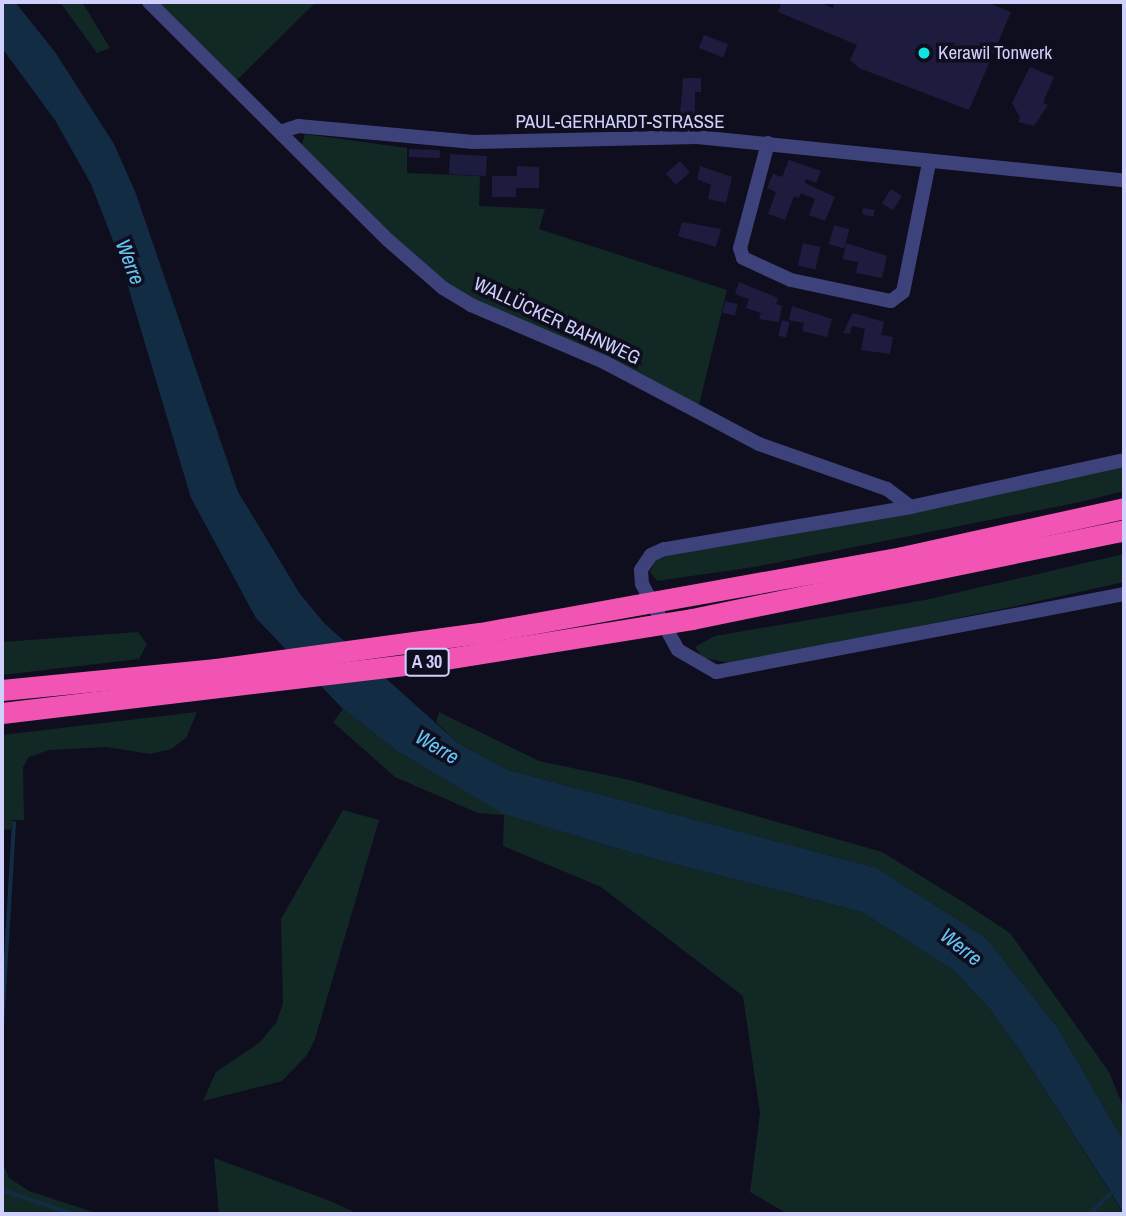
<!DOCTYPE html>
<html>
<head>
<meta charset="utf-8">
<style>
  body { margin:0 }
  #map { position:relative; width:1126px; height:1216px; overflow:hidden; background:#0f0e1f; font-family:"Archivo Narrow",sans-serif }
  div>[style] { position:absolute }
  [style*='--x'] { left:calc(var(--x)*1px); top:calc(var(--y)*1px); width:calc(var(--w)*1px); rotate:calc(var(--a)*1deg) }
  .green>* { inset:0; background:#122825 }
  .water>* { inset:0; background:#122c44 }
  .stream>* { height:3.5px; margin:-1.75px; padding:0 1.75px; transform-origin:1.75px; border-radius:1.75px; background:#122c44 }
  .building>* { inset:0; background:#1e1c3e; transform-origin:0 0 }
  .minor>* { height:14px; margin:-7px; padding:0 7px; transform-origin:7px; border-radius:7px; background:#3d427a }
  .motorway>* { height:21px; margin:-10.5px; padding:0 10.5px; transform-origin:10.5px; border-radius:10.5px; background:#f254b3 }
  .dots>* { width:19px; height:19px; translate:-50% -50%; box-sizing:border-box; border:4px solid #0f0e1f; border-radius:50% }
  span { translate:-50% -50%; white-space:nowrap; text-align:center; line-height:1.15; -webkit-text-stroke:7px #0f0e1f; paint-order:stroke }
  .shield-label span { padding:2px 5px; background:#0f0e1f; border:2px solid; border-radius:5px; -webkit-text-stroke-width:0 }
  .shield-label { font-size:18px; color:#cfd0fb; font-weight:700 }
  .poi-label { font-size:19px; color:#cfd0fb }
  .left { translate:0 -50%; text-align:left }
  .street-label { font-size:19px; color:#cfd0fb }
  .water-label { font-size:21px; color:#65c3f3; font-style:italic }
  .frame { position:absolute; inset:0; border:4px solid #cfd0fb; pointer-events:none }
</style>
</head>
<body>
<div id="map">
  <div class="green">
    <i style="clip-path:polygon(60px 2px,82px 2px,110px 48px,97px 53px)"></i>
    <i style="clip-path:polygon(156px 2px,316px 2px,237px 80px)"></i>
    <i style="clip-path:polygon(305px 134px,407px 148px,407px 173px,480px 176px,479px 206px,545px 209px,539px 229px,727px 290px,698px 409px,473px 299px,426px 268px,301px 147px)"></i>
    <i style="clip-path:polygon(1124px 464px,1124px 491px,1080px 502px,754px 567px,657px 581px,650px 572px,657px 557px)"></i>
    <i style="clip-path:polygon(1124px 554px,1124px 582px,1016px 606px,736px 664px,703px 658px,695px 647px,715px 636px,925px 600px)"></i>
    <i style="clip-path:polygon(138px 632px,147px 644px,139px 659px,2px 675px,2px 642px)"></i>
    <i style="clip-path:polygon(343px 709px,397px 751px,505px 814px,636px 854px,862px 912px,953px 970px,989px 1008px,1020px 1051px,1124px 1214px,788px 1214px,750px 1192px,760px 1113px,743px 996px,601px 887px,503px 846px,504px 815px,478px 813px,395px 777px,333px 722px)"></i>
    <i style="clip-path:polygon(197px 712px,186px 738px,171px 749px,150px 754px,107px 747px,49px 750px,29px 757px,23px 767px,24px 820px,12px 820px,11px 829px,2px 830px,2px 735px)"></i>
    <i style="clip-path:polygon(439px 712px,539px 761px,634px 781px,882px 852px,963px 902px,1010px 933px,1109px 1072px,1124px 1109px,1124px 1142px,1058px 1028px,986px 938px,877px 868px,508px 770px,458px 743px,436px 722px)"></i>
    <i style="clip-path:polygon(343px 810px,379px 820px,315px 1039px,307px 1055px,282px 1081px,203px 1101px,216px 1072px,259px 1043px,276px 1023px,283px 1004px,281px 919px)"></i>
    <i style="clip-path:polygon(2px 1107px,3px 1164px,9px 1178px,29px 1191px,99px 1214px,2px 1214px)"></i>
    <i style="clip-path:polygon(214px 1158px,325px 1199px,359px 1214px,219px 1214px)"></i>
  </div>
  <div class="water">
    <i style="clip-path:polygon(2px 2px,15px 2px,55px 52px,114px 144px,136px 194px,238px 492px,300px 594px,325px 624px,458px 743px,508px 770px,877px 868px,986px 938px,1058px 1028px,1124px 1142px,1124px 1213px,1020px 1051px,989px 1008px,953px 970px,862px 912px,636px 854px,504px 814px,397px 751px,343px 709px,256px 618px,191px 498px,119px 256px,91px 184px,55px 120px,2px 48px)"></i>
  </div>
  <div class="stream">
    <i style="--x:2;--y:1025;--w:202;--a:-86.6"></i>
    <i style="--x:2;--y:1190;--w:76;--a:18.4"></i>
    <i style="--x:1092;--y:1212;--w:30;--a:-45"></i>
  </div>
  <div class="building">
    <i style="clip-path:polygon(782px 2px,818px 2px,833px 8px,835px 2px,986px 2px,1011px 12px,969px 110px,859px 68px,850px 60px,857px 45px,778px 12px)"></i>
    <i style="left:704px;top:35px;width:26px;height:14px;rotate:21deg"></i>
    <i style="clip-path:polygon(1030px 67px,1054px 77px,1043px 103px,1048px 105px,1034px 126px,1018px 122px,1020px 117px,1012px 103px)"></i>
    <i style="clip-path:polygon(683px 78px,701px 78px,701px 92px,695px 92px,695px 115px,680px 114px)"></i>
    <i style="left:409px;top:149px;width:31px;height:8px;rotate:2deg"></i>
    <i style="left:450px;top:154px;width:37px;height:20px;rotate:3deg"></i>
    <i style="clip-path:polygon(789px 160px,821px 171px,816px 183px,806px 179px,805px 183px,835px 197px,825px 221px,809px 215px,815px 199px,801px 193px,799px 198px,794px 196px,785px 220px,768px 214px,776px 192px,767px 188px,773px 174px,782px 177px)"></i>
    <i style="left:680px;top:161px;width:15px;height:19px;rotate:48deg"></i>
    <i style="clip-path:polygon(517px 166px,539px 167px,539px 188px,516px 188px,516px 197px,492px 197px,492px 176px,517px 176px)"></i>
    <i style="clip-path:polygon(700px 166px,732px 177px,726px 203px,708px 199px,711px 185px,697px 179px)"></i>
    <i style="left:891px;top:189px;width:13px;height:17px;rotate:32deg"></i>
    <i style="clip-path:polygon(863px 208px,875px 210px,873px 217px,862px 214px)"></i>
    <i style="clip-path:polygon(682px 222px,721px 229px,716px 247px,678px 236px)"></i>
    <i style="left:834px;top:225px;width:16px;height:20px;rotate:15deg"></i>
    <i style="left:803px;top:243px;width:18px;height:23px;rotate:13deg"></i>
    <i style="clip-path:polygon(846px 243px,887px 256px,882px 278px,856px 273px,858px 262px,843px 259px)"></i>
    <i style="clip-path:polygon(739px 282px,778px 298px,776px 304px,782px 306px,779px 322px,759px 319px,761px 313px,746px 308px,749px 299px,735px 294px)"></i>
    <i style="left:725px;top:301px;width:13px;height:12px;rotate:13deg"></i>
    <i style="clip-path:polygon(792px 306px,832px 319px,827px 337px,802px 331px,804px 323px,789px 320px)"></i>
    <i style="clip-path:polygon(853px 313px,884px 322px,881px 335px,893px 337px,890px 354px,861px 350px,865px 329px,852px 326px,850px 334px,843px 333px)"></i>
    <i style="left:782px;top:320px;width:8px;height:16px;rotate:14deg"></i>
  </div>
  <div class="minor">
    <i style="--x:149;--y:2;--w:337;--a:44.9"></i>
    <i style="--x:388;--y:240;--w:73;--a:41.1"></i>
    <i style="--x:443;--y:288;--w:33;--a:31"></i>
    <i style="--x:471;--y:305;--w:145;--a:23.2"></i>
    <i style="--x:604;--y:362;--w:175;--a:27.9"></i>
    <i style="--x:759;--y:444;--w:136;--a:19.4"></i>
    <i style="--x:887;--y:489;--w:30;--a:37"></i>
    <i style="--x:283;--y:131;--w:16;--a:-18"></i>
    <i style="--x:298;--y:126;--w:176;--a:5.2"></i>
    <i style="--x:473;--y:142;--w:224;--a:-1.3"></i>
    <i style="--x:697;--y:137;--w:429;--a:5.8"></i>
    <i style="--x:768;--y:143;--w:109;--a:104.9"></i>
    <i style="--x:740;--y:248;--w:10;--a:73"></i>
    <i style="--x:743;--y:258;--w:53;--a:24.6"></i>
    <i style="--x:791;--y:280;--w:102;--a:11.9"></i>
    <i style="--x:891;--y:301;--w:15;--a:-37"></i>
    <i style="--x:903;--y:292;--w:132;--a:-78.6"></i>
    <i style="--x:1124;--y:460;--w:218;--a:167.6"></i>
    <i style="--x:911;--y:507;--w:251;--a:170.3"></i>
    <i style="--x:664;--y:549;--w:14;--a:155"></i>
    <i style="--x:651;--y:555;--w:18;--a:124"></i>
    <i style="--x:641;--y:570;--w:14;--a:86"></i>
    <i style="--x:642;--y:584;--w:75;--a:61.4"></i>
    <i style="--x:678;--y:650;--w:44;--a:30.1"></i>
    <i style="--x:716;--y:672;--w:415;--a:-10.8"></i>
  </div>
  <div class="motorway">
    <i style="--x:2;--y:690;--w:215;--a:-5.6"></i>
    <i style="--x:216;--y:669;--w:266;--a:-7.8"></i>
    <i style="--x:480;--y:633;--w:429;--a:-10.2"></i>
    <i style="--x:902;--y:557;--w:227;--a:-12.4"></i>
    <i style="--x:2;--y:713;--w:428;--a:-6.8"></i>
    <i style="--x:427;--y:662;--w:268;--a:-9.2"></i>
    <i style="--x:692;--y:619;--w:441;--a:-11.6"></i>
  </div>
  <div class="dots">
    <i style="left:924px;top:53px;background:#12e5e1"></i>
  </div>
  <div class="shield-label">
    <span style="left:427px;top:662px">A 30</span>
  </div>
  <div class="poi-label">
    <span class="left" style="left:938px;top:53px">Kerawil Tonwerk</span>
  </div>
  <div class="street-label">
    <span style="left:620px;top:122px">PAUL-GERHARDT-STRASSE</span>
    <span style="left:557px;top:321px;rotate:25deg">WALLÜCKER BAHNWEG</span>
  </div>
  <div class="water-label">
    <span style="left:130px;top:262px;rotate:69deg">Werre</span>
    <span style="left:437px;top:747px;rotate:31deg">Werre</span>
    <span style="left:961px;top:947px;rotate:38deg">Werre</span>
  </div>
  <div class="frame"></div>
</div>
</body>
</html>
